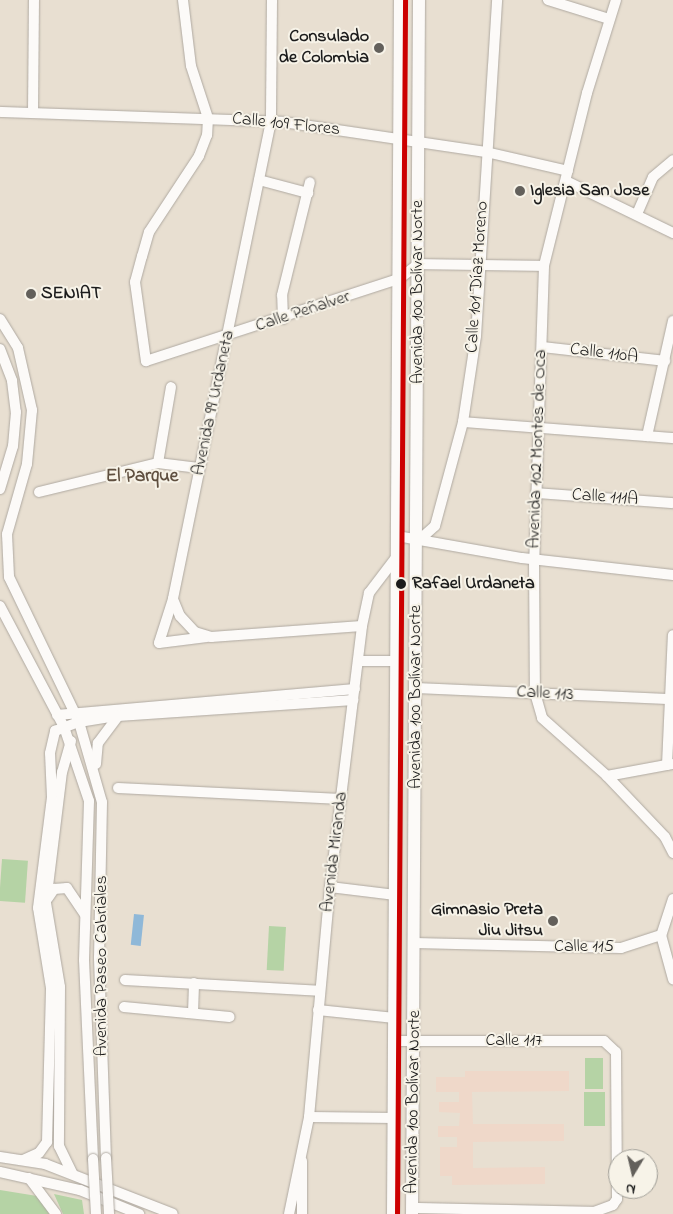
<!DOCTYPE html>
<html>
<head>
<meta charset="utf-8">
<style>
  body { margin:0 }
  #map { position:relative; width:673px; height:1214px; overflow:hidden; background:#e8dfd1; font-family:"Indie Flower",sans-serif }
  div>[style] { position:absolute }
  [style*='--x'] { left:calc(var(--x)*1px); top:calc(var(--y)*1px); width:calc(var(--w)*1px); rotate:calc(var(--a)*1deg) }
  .built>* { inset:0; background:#efd8c9 }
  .green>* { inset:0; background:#b5d3a5; transform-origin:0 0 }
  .water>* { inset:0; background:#8fb8d8; transform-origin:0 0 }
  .roads { filter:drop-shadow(0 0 1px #afa9a1) drop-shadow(0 0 1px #afa9a1) }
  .minor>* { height:10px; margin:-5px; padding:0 5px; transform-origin:5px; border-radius:5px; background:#fcfaf8 }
  .major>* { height:12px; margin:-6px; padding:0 6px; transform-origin:6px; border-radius:6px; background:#fcfaf8 }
  .bridges { filter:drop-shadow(0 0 1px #afa9a1) drop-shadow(0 0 1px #afa9a1) }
  .minor-bridge>* { height:10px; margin:-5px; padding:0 5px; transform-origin:5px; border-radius:5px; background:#fcfaf8 }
  .rail-1>* { height:5px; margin:-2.5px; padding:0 2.5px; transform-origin:2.5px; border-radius:2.5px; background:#c00 }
  .dots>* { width:14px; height:14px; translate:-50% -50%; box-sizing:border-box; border:2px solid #f7f3e8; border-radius:50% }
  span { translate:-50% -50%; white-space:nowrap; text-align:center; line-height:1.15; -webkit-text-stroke:4px #f7f3e8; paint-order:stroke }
  .poi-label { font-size:18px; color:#1c1c1c; font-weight:700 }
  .right { translate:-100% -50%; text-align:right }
  .left { translate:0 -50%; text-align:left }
  .street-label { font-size:18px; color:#1c1c1c }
  .stop-label { font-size:18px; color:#1c1c1c; font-weight:700 }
  .neighbourhood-label { font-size:19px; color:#5f4f3f; font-weight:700 }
  .north { position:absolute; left:608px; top:1149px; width:50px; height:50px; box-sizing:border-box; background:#f7f3e8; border:1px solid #9f9d96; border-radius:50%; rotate:189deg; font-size:14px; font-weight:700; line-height:20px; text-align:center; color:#1c1c1c }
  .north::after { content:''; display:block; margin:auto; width:18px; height:22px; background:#63605b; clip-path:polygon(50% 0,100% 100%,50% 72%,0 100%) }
</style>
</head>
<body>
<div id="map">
  <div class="built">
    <i style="clip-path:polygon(465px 1071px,569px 1071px,569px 1091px,472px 1092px,473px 1124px,564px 1124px,564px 1141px,473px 1142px,473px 1168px,545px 1167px,545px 1184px,452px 1185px,452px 1176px,440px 1176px,440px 1147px,457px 1147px,457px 1137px,438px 1137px,438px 1126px,459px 1126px,460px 1113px,439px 1112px,439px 1102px,459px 1102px,459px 1092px,436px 1092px,436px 1077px,465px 1077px)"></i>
  </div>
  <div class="green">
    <i style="left:2px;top:859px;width:26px;height:42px;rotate:4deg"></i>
    <i style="left:269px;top:926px;width:17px;height:44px;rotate:3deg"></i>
    <i style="left:585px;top:1058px;width:18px;height:31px"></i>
    <i style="left:584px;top:1092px;width:21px;height:34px"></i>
    <i style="clip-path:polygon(0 1190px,37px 1196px,50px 1214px,0 1214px)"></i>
    <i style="clip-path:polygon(54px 1194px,82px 1200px,84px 1214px,63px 1214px)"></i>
  </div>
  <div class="water">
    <i style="left:134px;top:914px;width:10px;height:31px;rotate:6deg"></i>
  </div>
  <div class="roads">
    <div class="minor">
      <i style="--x:183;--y:0;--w:66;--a:83.1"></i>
      <i style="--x:191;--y:66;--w:55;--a:71.9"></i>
      <i style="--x:208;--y:118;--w:17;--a:93"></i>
      <i style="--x:207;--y:135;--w:22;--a:111"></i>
      <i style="--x:199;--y:156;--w:91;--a:123.3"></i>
      <i style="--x:149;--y:232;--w:25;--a:106"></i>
      <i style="--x:142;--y:256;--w:27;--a:105"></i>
      <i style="--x:135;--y:282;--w:80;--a:82.1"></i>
      <i style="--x:146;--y:361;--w:266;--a:-18"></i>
      <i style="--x:399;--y:279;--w:24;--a:-38"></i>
      <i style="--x:418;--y:264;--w:126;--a:0.9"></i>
      <i style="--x:272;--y:0;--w:121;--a:90.5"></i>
      <i style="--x:271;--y:121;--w:488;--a:101.6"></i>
      <i style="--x:173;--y:599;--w:18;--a:68"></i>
      <i style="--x:180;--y:616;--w:22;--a:47"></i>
      <i style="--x:195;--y:632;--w:17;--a:17"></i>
      <i style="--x:211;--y:637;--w:151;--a:-4.2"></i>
      <i style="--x:548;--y:0;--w:64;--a:17.3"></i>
      <i style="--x:616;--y:0;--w:97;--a:107.3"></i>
      <i style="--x:587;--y:93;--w:178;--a:104"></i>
      <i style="--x:544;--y:266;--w:294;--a:91.9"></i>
      <i style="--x:534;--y:560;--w:133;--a:89.6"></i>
      <i style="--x:535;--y:693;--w:26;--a:74"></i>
      <i style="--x:542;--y:718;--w:87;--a:41.7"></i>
      <i style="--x:607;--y:776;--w:84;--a:46.4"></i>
      <i style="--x:665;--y:837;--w:18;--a:63"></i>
      <i style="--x:0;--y:112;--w:283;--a:2"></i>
      <i style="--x:283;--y:122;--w:205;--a:8.4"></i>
      <i style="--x:486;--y:152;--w:84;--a:13"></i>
      <i style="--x:33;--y:113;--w:113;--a:-89.5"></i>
      <i style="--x:259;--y:180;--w:51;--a:14.9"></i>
      <i style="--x:566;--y:181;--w:119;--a:25.9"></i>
      <i style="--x:637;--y:214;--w:40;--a:-66.6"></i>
      <i style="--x:653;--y:177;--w:26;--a:-40"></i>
      <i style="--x:0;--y:319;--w:34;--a:58"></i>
      <i style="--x:18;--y:348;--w:64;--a:77.3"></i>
      <i style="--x:32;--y:410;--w:54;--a:95.3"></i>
      <i style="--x:27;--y:464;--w:73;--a:105.9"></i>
      <i style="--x:7;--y:534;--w:43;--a:87.3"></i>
      <i style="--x:9;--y:577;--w:161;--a:64.2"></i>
      <i style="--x:79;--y:722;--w:83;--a:74"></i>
      <i style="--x:102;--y:802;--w:156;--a:91.1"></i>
      <i style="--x:99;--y:958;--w:200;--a:88"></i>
      <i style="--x:283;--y:319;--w:24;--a:-92"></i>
      <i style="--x:282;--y:295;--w:116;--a:-76.1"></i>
      <i style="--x:543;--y:347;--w:123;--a:6.5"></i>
      <i style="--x:0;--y:349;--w:34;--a:69"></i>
      <i style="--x:12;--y:381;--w:31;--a:83"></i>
      <i style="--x:16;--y:412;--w:34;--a:95"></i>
      <i style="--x:13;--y:446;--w:45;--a:106.8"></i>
      <i style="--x:463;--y:422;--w:211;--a:4.4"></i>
      <i style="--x:647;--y:436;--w:118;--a:-77.3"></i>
      <i style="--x:158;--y:463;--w:77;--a:-80.3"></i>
      <i style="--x:39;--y:492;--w:122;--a:-13.7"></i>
      <i style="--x:158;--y:463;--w:41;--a:7"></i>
      <i style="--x:536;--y:493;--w:137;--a:4.2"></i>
      <i style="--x:397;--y:536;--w:127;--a:10"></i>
      <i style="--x:522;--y:558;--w:152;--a:6.4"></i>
      <i style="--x:417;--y:542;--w:24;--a:-42"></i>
      <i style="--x:435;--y:526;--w:108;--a:-74.9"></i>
      <i style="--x:463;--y:422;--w:87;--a:-81.4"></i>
      <i style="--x:476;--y:336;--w:337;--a:-86.4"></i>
      <i style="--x:173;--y:599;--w:46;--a:107.7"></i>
      <i style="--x:159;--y:643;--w:48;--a:-7.1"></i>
      <i style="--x:0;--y:606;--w:137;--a:62.1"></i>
      <i style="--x:64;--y:727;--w:78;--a:71.3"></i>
      <i style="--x:89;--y:801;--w:159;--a:91.8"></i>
      <i style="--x:84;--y:960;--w:199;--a:87.4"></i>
      <i style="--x:358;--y:661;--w:39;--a:0"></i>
      <i style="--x:416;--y:688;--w:257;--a:2.5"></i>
      <i style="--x:57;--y:715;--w:299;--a:-5"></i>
      <i style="--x:71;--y:741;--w:32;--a:106"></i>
      <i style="--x:62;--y:772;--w:132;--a:97"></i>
      <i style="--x:46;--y:903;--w:85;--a:80.5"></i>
      <i style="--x:60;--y:987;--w:159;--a:90.4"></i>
      <i style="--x:59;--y:1146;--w:30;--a:64"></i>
      <i style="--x:96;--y:764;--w:21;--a:-85"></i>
      <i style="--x:98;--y:743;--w:34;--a:-53"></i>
      <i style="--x:667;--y:765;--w:130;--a:-87.4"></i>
      <i style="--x:607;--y:776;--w:66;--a:-10.5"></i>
      <i style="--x:118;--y:788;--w:223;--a:2.8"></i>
      <i style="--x:330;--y:887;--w:66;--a:6.9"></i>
      <i style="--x:48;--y:898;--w:11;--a:-56"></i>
      <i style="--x:54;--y:889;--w:13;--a:-4"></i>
      <i style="--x:67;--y:888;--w:32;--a:56"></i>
      <i style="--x:673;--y:899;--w:38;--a:108"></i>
      <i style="--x:661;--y:935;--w:46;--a:74.7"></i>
      <i style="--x:415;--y:943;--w:206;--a:1.4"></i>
      <i style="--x:621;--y:948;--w:42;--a:-18"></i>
      <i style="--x:125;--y:980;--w:194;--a:3.2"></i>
      <i style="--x:124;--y:1007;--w:106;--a:5.4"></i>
      <i style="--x:318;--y:1010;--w:77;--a:5.9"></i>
      <i style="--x:193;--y:1013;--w:30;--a:-88"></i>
      <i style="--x:395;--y:1041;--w:209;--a:0"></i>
      <i style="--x:604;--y:1041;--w:16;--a:43"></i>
      <i style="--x:616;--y:1052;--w:147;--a:89.6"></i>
      <i style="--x:617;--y:1199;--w:7;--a:124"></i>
      <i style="--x:613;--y:1205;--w:20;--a:160"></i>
      <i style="--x:594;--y:1212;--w:182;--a:-178.7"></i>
      <i style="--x:309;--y:1117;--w:85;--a:0.7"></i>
      <i style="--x:0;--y:1157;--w:46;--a:8.8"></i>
      <i style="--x:45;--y:1164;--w:137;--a:21.3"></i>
      <i style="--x:23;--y:1160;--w:17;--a:-24"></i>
      <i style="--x:39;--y:1153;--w:14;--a:-54"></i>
      <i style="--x:47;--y:1142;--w:154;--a:-88.5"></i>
      <i style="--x:51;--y:988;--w:81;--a:-99.2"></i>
      <i style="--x:38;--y:908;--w:112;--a:-82.8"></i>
      <i style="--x:52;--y:797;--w:44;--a:-92.6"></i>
      <i style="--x:50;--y:753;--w:23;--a:-77"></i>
      <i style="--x:55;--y:731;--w:26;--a:-21"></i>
      <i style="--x:79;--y:722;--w:39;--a:-9"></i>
      <i style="--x:118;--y:716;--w:236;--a:-3.9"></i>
      <i style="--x:0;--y:1172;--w:82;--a:12.7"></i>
      <i style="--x:80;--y:1190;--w:64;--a:22.1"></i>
      <i style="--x:29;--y:1178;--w:45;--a:53.1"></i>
      <i style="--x:289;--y:1214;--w:99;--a:-78.3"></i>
      <i style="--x:309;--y:1117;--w:231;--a:-84.8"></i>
      <i style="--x:330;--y:887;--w:263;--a:-83"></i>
      <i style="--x:362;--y:626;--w:34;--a:-78"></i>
      <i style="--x:369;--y:593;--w:48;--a:-52.7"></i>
      <i style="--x:302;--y:1214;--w:53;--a:-90"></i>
    </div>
    <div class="major">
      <i style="--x:393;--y:1214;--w:1214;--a:-89.67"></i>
      <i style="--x:412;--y:1214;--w:1214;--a:-89.67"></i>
    </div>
  </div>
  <div class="bridges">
    <div class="minor-bridge">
      <i style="--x:106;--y:1158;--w:56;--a:86.9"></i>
      <i style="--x:93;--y:1159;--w:55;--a:86.9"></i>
    </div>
  </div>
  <div class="rail-1">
    <i style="--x:397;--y:1214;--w:1214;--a:-89.62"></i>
  </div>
  <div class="dots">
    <i style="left:379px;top:48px;background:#63605b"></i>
    <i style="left:520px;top:191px;background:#63605b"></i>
    <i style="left:31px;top:294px;background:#63605b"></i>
    <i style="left:401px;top:584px;background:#1c1c1c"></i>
    <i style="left:553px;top:921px;background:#63605b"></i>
  </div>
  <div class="poi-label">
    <span class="right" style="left:369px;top:48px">Consulado<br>de Colombia</span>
    <span class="left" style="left:530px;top:191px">Iglesia San Jose</span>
    <span class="left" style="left:41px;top:294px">SENIAT</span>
    <span class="right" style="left:543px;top:921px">Gimnasio Preta<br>Jiu Jitsu</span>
  </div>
  <div class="street-label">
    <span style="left:286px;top:125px;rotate:6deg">Calle 109 Flores</span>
    <span style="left:478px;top:277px;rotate:-86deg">Calle 101 Díaz Moreno</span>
    <span style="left:418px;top:292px;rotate:-90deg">Avenida 100 Bolívar Norte</span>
    <span style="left:303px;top:312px;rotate:-18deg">Calle Peñalver</span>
    <span style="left:604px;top:354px;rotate:7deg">Calle 110A</span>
    <span style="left:214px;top:403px;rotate:-78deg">Avenida 99 Urdaneta</span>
    <span style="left:538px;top:449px;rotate:-88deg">Avenida 102 Montes de Oca</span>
    <span style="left:605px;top:498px;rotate:4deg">Calle 111A</span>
    <span style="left:545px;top:694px;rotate:3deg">Calle 113</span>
    <span style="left:416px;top:697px;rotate:-90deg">Avenida 100 Bolívar Norte</span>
    <span style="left:335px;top:852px;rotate:-83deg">Avenida Miranda</span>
    <span style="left:584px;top:947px">Calle 115</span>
    <span style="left:102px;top:966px;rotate:-90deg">Avenida Paseo Cabriales</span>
    <span style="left:514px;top:1041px">Calle 117</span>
    <span style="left:414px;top:1102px;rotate:-89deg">Avenida 100 Bolívar Norte</span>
  </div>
  <div class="stop-label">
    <span class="left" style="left:412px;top:584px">Rafael Urdaneta</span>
  </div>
  <div class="neighbourhood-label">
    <span style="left:142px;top:477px">El Parque</span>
  </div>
  <div class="north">N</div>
</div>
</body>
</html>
